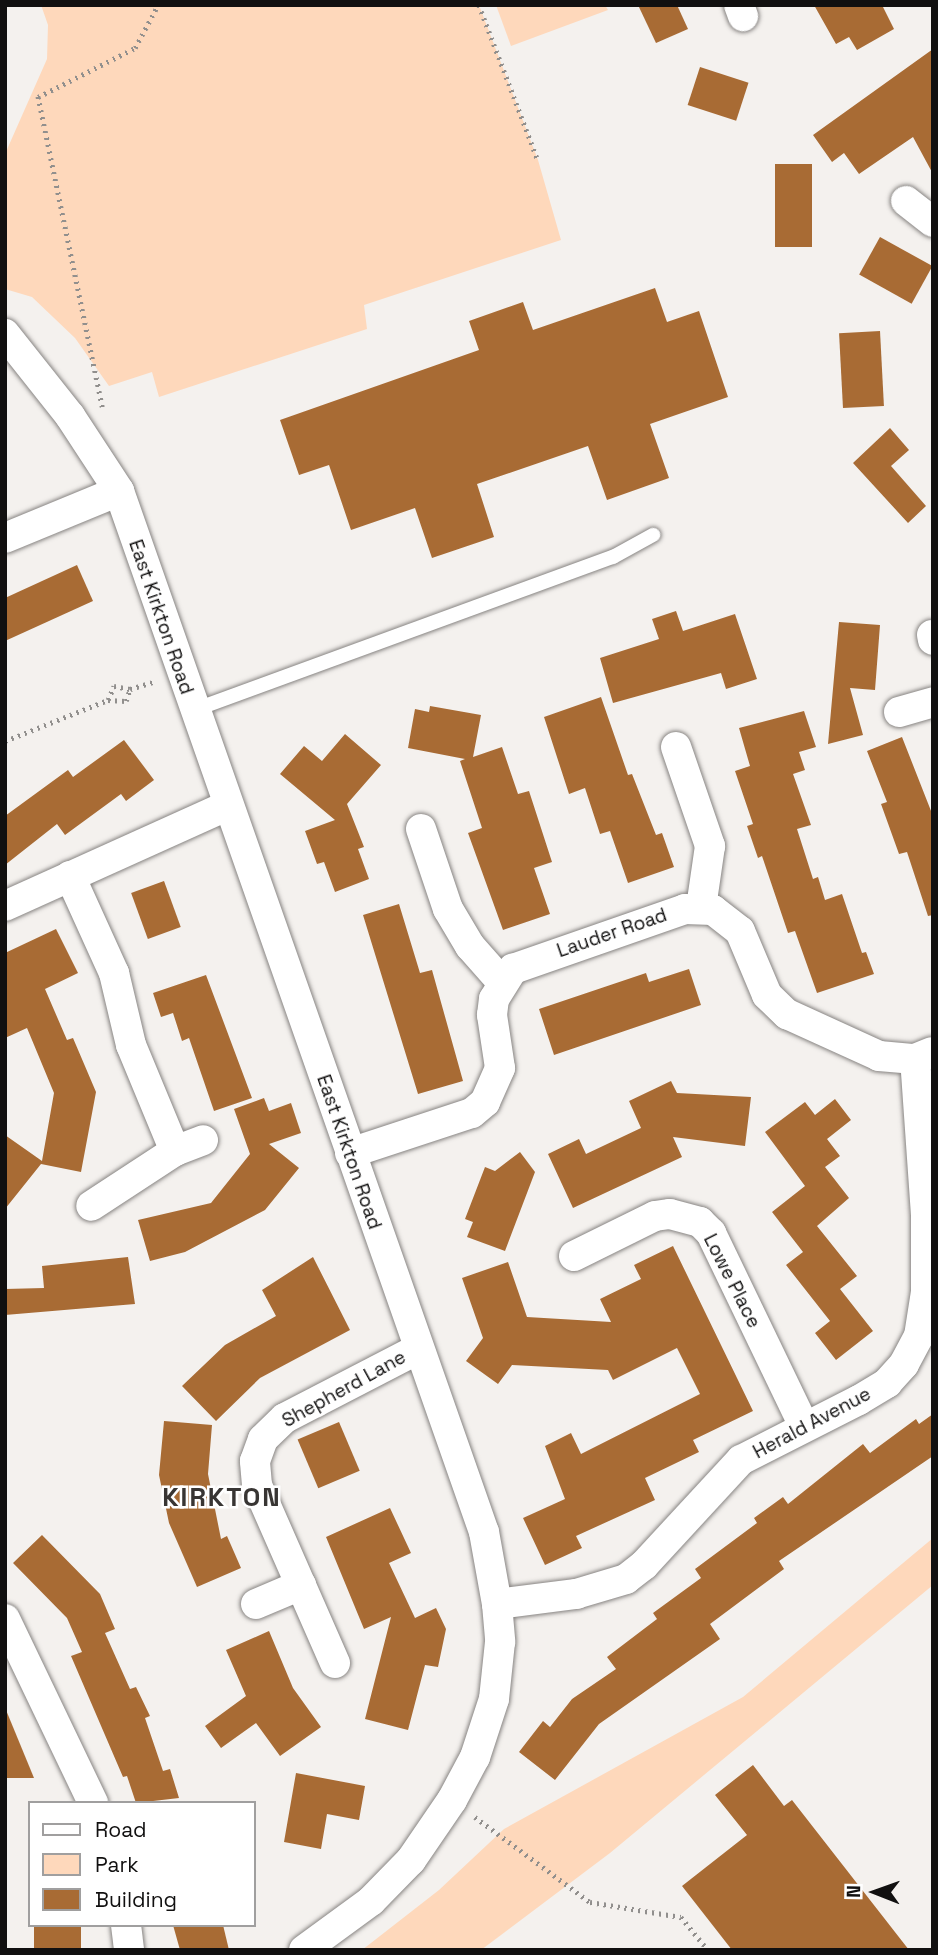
<!DOCTYPE html>
<html>
<head>
<meta charset="utf-8">
<style>
  body { margin:0 }
  #map { position:relative; width:938px; height:1955px; overflow:hidden; background:#f4f1ee; font-family:"Space Grotesk",sans-serif }
  div>[style] { position:absolute }
  [style*='--x'] { left:calc(var(--x)*1px); top:calc(var(--y)*1px); width:calc(var(--w)*1px); rotate:calc(var(--a)*1deg) }
  .green>* { inset:0; background:#fed8bb }
  .building>* { inset:0; background:#a86b34; transform-origin:0 0 }
  .path>* { height:4.5px; margin-top:-2.25px; transform-origin:0; background:repeating-linear-gradient(90deg,#918f8d 0 2px,transparent 0 7px) }
  .roads { filter:drop-shadow(0 0 2px #878482) drop-shadow(0 0 2px #878482) }
  .service>* { height:14px; margin:-7px; padding:0 7px; transform-origin:7px; border-radius:7px; background:#fff }
  .minor>* { height:30px; margin:-15px; padding:0 15px; transform-origin:15px; border-radius:15px; background:#fff }
  span { translate:-50% -50%; white-space:nowrap; text-align:center; line-height:1.15; -webkit-text-stroke:5px #fff; paint-order:stroke }
  .street-label { font-size:19px; color:#111010 }
  .district-label { font-size:26px; color:#383533; font-weight:700; letter-spacing:2px }
  .frame { position:absolute; inset:0; border:7px solid #111010; pointer-events:none }
  .legend { position:absolute; left:28px; top:1801px; width:228px; height:126px; box-sizing:border-box; background:#fff; border:2px solid #a09f9f; margin:0; padding:9px 12px; list-style:none; font-size:21px; color:#111010 }
  .legend li { display:flex; align-items:center; gap:14px; height:35px }
  .legend b { width:35px; border:2px solid #a09f9f }
  .north { position:absolute; left:840px; top:1857px; width:70px; height:70px; -webkit-text-stroke:5px #fff; paint-order:stroke; rotate:271deg; font-size:19px; font-weight:700; line-height:28px; text-align:center; color:#111010 }
  .north::after { content:''; display:block; margin:auto; width:24px; height:32px; background:#111010; clip-path:polygon(50% 0,100% 100%,50% 72%,0 100%) }
</style>
</head>
<body>
<div id="map">
  <div class="green">
    <i style="clip-path:polygon(41px 5px,479px 5px,538px 160px,561px 240px,364px 305px,367px 329px,159px 397px,152px 372px,109px 386px,75px 338px,32px 297px,5px 289px,5px 154px,47px 59px,48px 25px)"></i>
    <i style="clip-path:polygon(496px 5px,605px 5px,608px 10px,511px 46px)"></i>
    <i style="clip-path:polygon(933px 1538px,933px 1585px,610px 1853px,481px 1950px,362px 1950px,439px 1890px,504px 1829px,743px 1697px)"></i>
  </div>
  <div class="building">
    <i style="clip-path:polygon(638px 5px,677px 5px,688px 29px,656px 43px)"></i>
    <i style="clip-path:polygon(814px 5px,882px 5px,894px 29px,857px 50px,849px 37px,836px 44px)"></i>
    <i style="clip-path:polygon(933px 49px,933px 174px,913px 137px,859px 174px,844px 153px,832px 162px,813px 135px)"></i>
    <i style="left:700px;top:67px;width:51px;height:40px;rotate:18deg"></i>
    <i style="left:775px;top:164px;width:37px;height:83px"></i>
    <i style="left:880px;top:237px;width:60px;height:43px;rotate:29deg"></i>
    <i style="clip-path:polygon(655px 288px,667px 322px,699px 311px,728px 397px,650px 424px,669px 478px,607px 500px,588px 446px,477px 484px,494px 537px,432px 558px,415px 508px,351px 530px,329px 465px,299px 475px,280px 420px,479px 350px,469px 321px,523px 302px,533px 330px)"></i>
    <i style="left:880px;top:331px;width:75px;height:41px;rotate:87deg"></i>
    <i style="clip-path:polygon(890px 428px,909px 450px,891px 466px,926px 506px,908px 523px,853px 463px)"></i>
    <i style="clip-path:polygon(77px 565px,93px 601px,5px 641px,5px 598px)"></i>
    <i style="clip-path:polygon(676px 611px,683px 631px,735px 614px,757px 679px,726px 689px,721px 673px,613px 703px,600px 658px,659px 639px,652px 619px)"></i>
    <i style="clip-path:polygon(839px 622px,880px 625px,875px 690px,850px 688px,863px 735px,828px 744px)"></i>
    <i style="clip-path:polygon(601px 697px,628px 775px,632px 774px,656px 835px,662px 833px,674px 867px,628px 883px,610px 831px,600px 834px,585px 788px,569px 794px,544px 717px)"></i>
    <i style="clip-path:polygon(430px 706px,481px 715px,473px 757px,502px 747px,518px 794px,529px 791px,552px 862px,534px 868px,550px 914px,503px 930px,468px 833px,482px 828px,460px 761px,465px 759px,408px 748px,415px 709px,429px 712px)"></i>
    <i style="clip-path:polygon(804px 711px,816px 747px,799px 752px,805px 770px,793px 774px,811px 825px,797px 829px,813px 879px,818px 877px,825px 900px,842px 894px,862px 953px,866px 952px,874px 974px,817px 993px,795px 931px,788px 933px,762px 856px,758px 858px,747px 826px,753px 824px,735px 771px,750px 766px,739px 728px)"></i>
    <i style="clip-path:polygon(345px 734px,381px 765px,347px 804px,364px 847px,358px 849px,369px 879px,335px 892px,324px 862px,317px 864px,305px 831px,335px 820px,280px 774px,304px 746px,322px 761px)"></i>
    <i style="clip-path:polygon(902px 737px,933px 816px,933px 915px,928px 916px,907px 852px,899px 854px,881px 804px,887px 802px,867px 751px)"></i>
    <i style="clip-path:polygon(124px 740px,154px 780px,126px 801px,121px 794px,65px 835px,57px 824px,5px 865px,5px 816px,68px 770px,73px 777px)"></i>
    <i style="left:164px;top:881px;width:49px;height:35px;rotate:70deg"></i>
    <i style="clip-path:polygon(399px 904px,420px 973px,432px 970px,463px 1081px,418px 1094px,363px 915px)"></i>
    <i style="clip-path:polygon(56px 929px,78px 973px,45px 989px,67px 1040px,73px 1038px,96px 1092px,81px 1172px,41px 1164px,5px 1209px,5px 1135px,42px 1161px,54px 1093px,27px 1028px,5px 1038px,5px 953px)"></i>
    <i style="clip-path:polygon(689px 969px,701px 1005px,554px 1055px,539px 1009px,646px 973px,649px 982px)"></i>
    <i style="clip-path:polygon(206px 975px,252px 1098px,214px 1111px,189px 1038px,182px 1041px,173px 1013px,161px 1017px,153px 993px)"></i>
    <i style="clip-path:polygon(671px 1081px,677px 1093px,751px 1097px,745px 1146px,673px 1137px,682px 1157px,573px 1208px,548px 1154px,579px 1139px,586px 1154px,641px 1128px,629px 1101px)"></i>
    <i style="clip-path:polygon(264px 1098px,269px 1111px,291px 1103px,301px 1133px,269px 1144px,299px 1168px,265px 1210px,185px 1252px,150px 1261px,138px 1220px,211px 1203px,250px 1154px,234px 1109px)"></i>
    <i style="clip-path:polygon(835px 1099px,851px 1120px,827px 1139px,840px 1156px,825px 1167px,849px 1198px,817px 1226px,857px 1276px,840px 1289px,873px 1331px,836px 1360px,815px 1333px,830px 1321px,786px 1265px,803px 1252px,772px 1212px,805px 1186px,765px 1132px,805px 1102px,815px 1115px)"></i>
    <i style="clip-path:polygon(520px 1152px,535px 1172px,505px 1251px,467px 1237px,473px 1222px,465px 1219px,485px 1167px,495px 1171px)"></i>
    <i style="clip-path:polygon(673px 1246px,753px 1411px,693px 1440px,699px 1452px,645px 1478px,655px 1500px,576px 1536px,582px 1548px,545px 1565px,523px 1518px,565px 1499px,545px 1446px,571px 1433px,581px 1454px,700px 1394px,677px 1348px,613px 1380px,608px 1370px,512px 1365px,498px 1384px,466px 1361px,483px 1338px,462px 1278px,508px 1262px,527px 1317px,611px 1322px,600px 1299px,641px 1279px,634px 1265px)"></i>
    <i style="clip-path:polygon(128px 1257px,135px 1304px,5px 1315px,5px 1289px,44px 1288px,42px 1266px)"></i>
    <i style="clip-path:polygon(313px 1257px,350px 1330px,260px 1378px,216px 1421px,182px 1386px,225px 1345px,276px 1316px,262px 1290px)"></i>
    <i style="clip-path:polygon(933px 1414px,933px 1456px,779px 1561px,784px 1569px,710px 1624px,720px 1639px,599px 1724px,555px 1780px,519px 1752px,543px 1721px,550px 1727px,572px 1699px,616px 1669px,607px 1657px,657px 1619px,653px 1613px,701px 1578px,695px 1569px,757px 1523px,754px 1518px,783px 1497px,788px 1504px,863px 1444px,870px 1453px,916px 1419px,919px 1424px)"></i>
    <i style="clip-path:polygon(164px 1421px,212px 1425px,208px 1474px,221px 1539px,227px 1536px,241px 1568px,197px 1587px,169px 1523px,159px 1475px)"></i>
    <i style="left:339px;top:1422px;width:53px;height:45px;rotate:67deg"></i>
    <i style="clip-path:polygon(390px 1508px,411px 1553px,389px 1563px,415px 1618px,436px 1608px,446px 1629px,438px 1667px,425px 1665px,408px 1730px,365px 1719px,391px 1617px,364px 1629px,326px 1537px)"></i>
    <i style="clip-path:polygon(42px 1535px,100px 1594px,115px 1629px,105px 1633px,130px 1689px,136px 1687px,150px 1716px,145px 1718px,163px 1771px,170px 1769px,179px 1798px,136px 1803px,127px 1776px,123px 1777px,71px 1656px,82px 1652px,67px 1618px,13px 1563px)"></i>
    <i style="clip-path:polygon(269px 1631px,293px 1688px,321px 1727px,280px 1756px,256px 1723px,221px 1748px,205px 1726px,246px 1696px,226px 1650px)"></i>
    <i style="clip-path:polygon(6px 1710px,34px 1778px,5px 1778px)"></i>
    <i style="clip-path:polygon(753px 1765px,784px 1806px,792px 1800px,909px 1950px,732px 1950px,682px 1886px,747px 1835px,715px 1795px)"></i>
    <i style="clip-path:polygon(296px 1773px,365px 1786px,359px 1820px,327px 1814px,321px 1849px,284px 1842px)"></i>
    <i style="left:34px;top:1925px;width:47px;height:25px"></i>
    <i style="clip-path:polygon(173px 1925px,223px 1925px,229px 1950px,180px 1950px)"></i>
  </div>
  <div class="path">
    <i style="--x:479;--y:5;--w:166;--a:69.2"></i>
    <i style="--x:102;--y:407;--w:317;--a:-101.7"></i>
    <i style="--x:38;--y:97;--w:109;--a:-26.8"></i>
    <i style="--x:135;--y:48;--w:49;--a:-61.9"></i>
    <i style="--x:108;--y:700;--w:15;--a:-67"></i>
    <i style="--x:114;--y:686;--w:16;--a:11"></i>
    <i style="--x:5;--y:741;--w:111;--a:-21.7"></i>
    <i style="--x:108;--y:700;--w:18;--a:3"></i>
    <i style="--x:126;--y:701;--w:13;--a:-72"></i>
    <i style="--x:130;--y:689;--w:27;--a:-17"></i>
    <i style="--x:475;--y:1817;--w:143;--a:36.5"></i>
    <i style="--x:590;--y:1902;--w:92;--a:9.4"></i>
    <i style="--x:681;--y:1917;--w:43;--a:50.7"></i>
  </div>
  <div class="roads">
    <div class="service">
      <i style="--x:194;--y:710;--w:446;--a:-20.1"></i>
      <i style="--x:613;--y:557;--w:46;--a:-28.8"></i>
    </div>
    <div class="minor">
      <i style="--x:739;--y:5;--w:12;--a:70"></i>
      <i style="--x:906;--y:201;--w:34;--a:38"></i>
      <i style="--x:5;--y:334;--w:105;--a:51.6"></i>
      <i style="--x:70;--y:416;--w:90;--a:56.8"></i>
      <i style="--x:119;--y:491;--w:1103;--a:70.68"></i>
      <i style="--x:484;--y:1532;--w:73;--a:79.8"></i>
      <i style="--x:497;--y:1604;--w:38;--a:85"></i>
      <i style="--x:500;--y:1642;--w:57;--a:96"></i>
      <i style="--x:494;--y:1699;--w:61;--a:108.1"></i>
      <i style="--x:475;--y:1757;--w:49;--a:118.1"></i>
      <i style="--x:452;--y:1800;--w:73;--a:124.3"></i>
      <i style="--x:411;--y:1860;--w:57;--a:134.3"></i>
      <i style="--x:371;--y:1901;--w:83;--a:143.8"></i>
      <i style="--x:5;--y:538;--w:123;--a:-22.4"></i>
      <i style="--x:932;--y:635;--w:5;--a:79"></i>
      <i style="--x:899;--y:712;--w:35;--a:-16"></i>
      <i style="--x:676;--y:747;--w:105;--a:71"></i>
      <i style="--x:710;--y:846;--w:63;--a:98.3"></i>
      <i style="--x:421;--y:829;--w:84;--a:71.4"></i>
      <i style="--x:448;--y:909;--w:43;--a:59.3"></i>
      <i style="--x:470;--y:946;--w:47;--a:48.5"></i>
      <i style="--x:70;--y:876;--w:107;--a:65.6"></i>
      <i style="--x:114;--y:973;--w:74;--a:76.7"></i>
      <i style="--x:131;--y:1045;--w:115;--a:67.5"></i>
      <i style="--x:175;--y:1151;--w:100;--a:146.8"></i>
      <i style="--x:5;--y:906;--w:243;--a:-24.3"></i>
      <i style="--x:175;--y:1151;--w:30;--a:-21"></i>
      <i style="--x:350;--y:1153;--w:128;--a:-18.2"></i>
      <i style="--x:472;--y:1113;--w:17;--a:-40"></i>
      <i style="--x:485;--y:1102;--w:37;--a:-66"></i>
      <i style="--x:500;--y:1068;--w:54;--a:-98.6"></i>
      <i style="--x:492;--y:1015;--w:16;--a:-83"></i>
      <i style="--x:494;--y:999;--w:36;--a:-58"></i>
      <i style="--x:513;--y:969;--w:182;--a:-19.2"></i>
      <i style="--x:685;--y:909;--w:28;--a:2"></i>
      <i style="--x:713;--y:910;--w:34;--a:38"></i>
      <i style="--x:740;--y:931;--w:69;--a:67.1"></i>
      <i style="--x:767;--y:995;--w:28;--a:44"></i>
      <i style="--x:787;--y:1014;--w:101;--a:24.5"></i>
      <i style="--x:879;--y:1056;--w:36;--a:5"></i>
      <i style="--x:915;--y:1059;--w:18;--a:-22"></i>
      <i style="--x:574;--y:1256;--w:90;--a:-26.3"></i>
      <i style="--x:655;--y:1216;--w:15;--a:-8"></i>
      <i style="--x:670;--y:1214;--w:31;--a:15"></i>
      <i style="--x:700;--y:1222;--w:16;--a:45"></i>
      <i style="--x:711;--y:1233;--w:214;--a:64.3"></i>
      <i style="--x:256;--y:1604;--w:49;--a:-22.9"></i>
      <i style="--x:497;--y:1604;--w:80;--a:-7.2"></i>
      <i style="--x:576;--y:1594;--w:52;--a:-16.7"></i>
      <i style="--x:626;--y:1579;--w:23;--a:-38"></i>
      <i style="--x:644;--y:1565;--w:143;--a:-47.3"></i>
      <i style="--x:741;--y:1460;--w:132;--a:-27"></i>
      <i style="--x:859;--y:1400;--w:33;--a:-31"></i>
      <i style="--x:887;--y:1383;--w:25;--a:-48"></i>
      <i style="--x:904;--y:1364;--w:32;--a:-62"></i>
      <i style="--x:919;--y:1336;--w:45;--a:-81"></i>
      <i style="--x:926;--y:1292;--w:77;--a:-90"></i>
      <i style="--x:926;--y:1215;--w:156;--a:-94"></i>
      <i style="--x:5;--y:1619;--w:204;--a:64.4"></i>
      <i style="--x:335;--y:1663;--w:194;--a:-113.7"></i>
      <i style="--x:257;--y:1485;--w:24;--a:-95"></i>
      <i style="--x:255;--y:1461;--w:23;--a:-70"></i>
      <i style="--x:263;--y:1439;--w:30;--a:-44"></i>
      <i style="--x:285;--y:1418;--w:150;--a:-27.4"></i>
      <i style="--x:126;--y:1925;--w:25;--a:83"></i>
    </div>
  </div>
  <div class="street-label">
    <span style="left:161px;top:617px;rotate:71deg">East Kirkton Road</span>
    <span style="left:612px;top:933px;rotate:-19deg">Lauder Road</span>
    <span style="left:349px;top:1152px;rotate:71deg">East Kirkton Road</span>
    <span style="left:732px;top:1281px;rotate:63deg">Lowe Place</span>
    <span style="left:344px;top:1389px;rotate:-29deg">Shepherd Lane</span>
    <span style="left:812px;top:1423px;rotate:-28deg">Herald Avenue</span>
  </div>
  <div class="district-label">
    <span style="left:222px;top:1498px">KIRKTON</span>
  </div>
  <div class="frame"></div>
  <ul class="legend">
  <li><b style="height:9px;background:#fff"></b>Road</li>
  <li><b style="height:19px;background:#fed8bb"></b>Park</li>
  <li><b style="height:19px;background:#a86b34"></b>Building</li>
  </ul>
  <div class="north">N</div>
</div>
</body>
</html>
